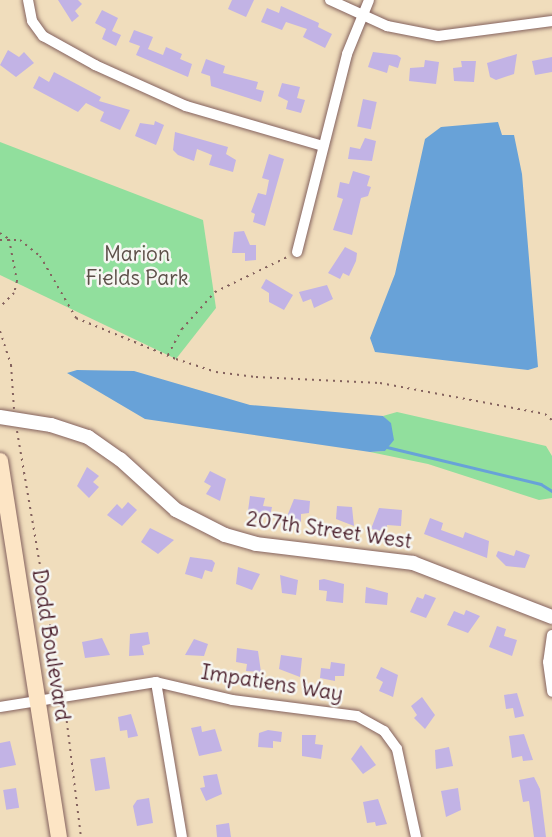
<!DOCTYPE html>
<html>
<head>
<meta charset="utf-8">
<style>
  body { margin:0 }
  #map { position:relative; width:552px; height:837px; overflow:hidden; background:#f0ddbc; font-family:Delius,sans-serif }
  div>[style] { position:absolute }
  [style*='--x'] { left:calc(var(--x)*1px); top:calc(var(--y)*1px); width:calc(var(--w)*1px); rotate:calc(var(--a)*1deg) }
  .green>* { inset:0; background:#91df9d }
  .water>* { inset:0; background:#68a2d8 }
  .stream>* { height:2.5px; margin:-1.25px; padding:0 1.25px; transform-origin:1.25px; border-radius:1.25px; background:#68a2d8 }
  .building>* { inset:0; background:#c2b3e5; transform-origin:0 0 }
  .path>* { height:2px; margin-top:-1px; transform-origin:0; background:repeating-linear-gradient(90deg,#84625e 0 2px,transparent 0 7px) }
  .roads { filter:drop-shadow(0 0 2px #84625e) drop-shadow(0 0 2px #84625e) }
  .minor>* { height:10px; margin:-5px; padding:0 5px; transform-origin:5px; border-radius:5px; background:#fff }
  .tertiary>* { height:14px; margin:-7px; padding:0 7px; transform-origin:7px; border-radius:7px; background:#fff }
  .secondary>* { height:16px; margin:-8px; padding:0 8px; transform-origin:8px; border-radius:8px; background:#fde5c5 }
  span { translate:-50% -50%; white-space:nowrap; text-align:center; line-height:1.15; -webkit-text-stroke:5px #f6f6f2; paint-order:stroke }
  .park-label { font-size:21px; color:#5c4f48 }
  .street-label { font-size:21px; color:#4a1f2b }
</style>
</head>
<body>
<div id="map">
  <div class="green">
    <i style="clip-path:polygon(0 142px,203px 220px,216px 308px,176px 359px,0 275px)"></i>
    <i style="clip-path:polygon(397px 412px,546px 446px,552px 456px,552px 498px,539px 500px,428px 464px,370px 452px,385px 451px,391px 424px,383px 416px)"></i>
  </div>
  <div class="water">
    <i style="clip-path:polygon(498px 122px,502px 135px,514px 135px,522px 174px,538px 367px,528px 370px,375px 352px,370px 338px,395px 274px,425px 139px,441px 127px)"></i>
    <i style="clip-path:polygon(77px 370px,134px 371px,250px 405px,383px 416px,391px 423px,394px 440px,385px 451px,370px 452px,145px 419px,67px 373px)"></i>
  </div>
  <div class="stream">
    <i style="--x:387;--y:447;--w:158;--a:13.5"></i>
    <i style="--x:541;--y:484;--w:13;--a:32"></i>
  </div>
  <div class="building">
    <i style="clip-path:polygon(58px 0,78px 0,82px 4px,75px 11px,79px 16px,72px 22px)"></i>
    <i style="clip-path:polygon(232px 0,254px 0,246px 17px,228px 9px)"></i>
    <i style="clip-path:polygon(281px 6px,319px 23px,318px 27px,332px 34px,325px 48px,303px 37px,307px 29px,286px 22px,282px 30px,261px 22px,267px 8px,279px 13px)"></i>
    <i style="clip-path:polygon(102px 10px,118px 18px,112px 31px,121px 35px,116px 46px,102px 39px,106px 29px,95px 23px)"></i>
    <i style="clip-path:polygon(134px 30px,153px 37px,148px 49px,163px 55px,166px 47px,182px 54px,180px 59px,192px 64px,188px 77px,136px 55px,140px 46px,129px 42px)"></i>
    <i style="clip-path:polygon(8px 50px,19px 57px,24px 52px,34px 63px,16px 77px,0 65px)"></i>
    <i style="clip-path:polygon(373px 52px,397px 55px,401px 58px,398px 68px,389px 65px,387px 73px,368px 67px)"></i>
    <i style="clip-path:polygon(517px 54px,514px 74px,496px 80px,490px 77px,487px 63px)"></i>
    <i style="clip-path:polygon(552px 57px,552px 72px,535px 75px,532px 61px)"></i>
    <i style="clip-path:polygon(206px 59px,225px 66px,223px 73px,258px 82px,256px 89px,264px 91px,261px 102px,211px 86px,210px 76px,201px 73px)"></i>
    <i style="clip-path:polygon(425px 60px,439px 62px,436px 84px,409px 81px,410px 68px,424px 67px)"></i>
    <i style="clip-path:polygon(461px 61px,476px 61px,474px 82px,454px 81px,453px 68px,462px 67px)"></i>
    <i style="clip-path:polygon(54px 72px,101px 97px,99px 101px,130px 110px,120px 130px,100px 121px,104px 112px,86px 103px,78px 112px,33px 88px,39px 76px,49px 82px)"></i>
    <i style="clip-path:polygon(282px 83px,300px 87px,297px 98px,305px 100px,301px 113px,286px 109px,288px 101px,278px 96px)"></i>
    <i style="left:363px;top:99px;width:14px;height:28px;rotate:12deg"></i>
    <i style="clip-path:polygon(155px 121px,164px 125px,156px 145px,135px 136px,140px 123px,154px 125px)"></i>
    <i style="clip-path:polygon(175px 132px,228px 147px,226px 154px,236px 160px,233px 172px,209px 165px,212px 155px,197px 149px,194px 161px,178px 155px,173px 150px)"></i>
    <i style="clip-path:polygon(365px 138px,376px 141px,372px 161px,348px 159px,350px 147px,360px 149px)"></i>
    <i style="clip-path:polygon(269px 154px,284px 159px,265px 226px,253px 222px,255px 214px,251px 212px,258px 193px,266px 195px,269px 180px,262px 178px)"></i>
    <i style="clip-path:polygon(353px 171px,370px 176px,367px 186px,371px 187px,368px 196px,361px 198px,352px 235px,333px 230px,343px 199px,337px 197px,340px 182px,349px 184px)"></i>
    <i style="clip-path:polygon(244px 231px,250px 245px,256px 245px,256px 260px,245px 261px,245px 253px,232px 253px,234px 232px)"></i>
    <i style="clip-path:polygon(345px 247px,357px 253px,356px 261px,349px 276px,343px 273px,340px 279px,328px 273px)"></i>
    <i style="clip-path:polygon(266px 279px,293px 295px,284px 310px,269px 302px,269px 293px,261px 288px)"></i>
    <i style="clip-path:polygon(327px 285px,333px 299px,314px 308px,311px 299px,303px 302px,299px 292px)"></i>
    <i style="clip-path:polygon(87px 467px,99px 476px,93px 482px,99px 487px,89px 498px,77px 486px)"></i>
    <i style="clip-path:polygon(210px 471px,226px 479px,220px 501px,206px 494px,211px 486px,204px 482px)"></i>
    <i style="clip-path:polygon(250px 496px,265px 498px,263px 506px,272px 507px,270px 517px,248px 511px)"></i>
    <i style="clip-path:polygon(294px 499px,310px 501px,309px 513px,301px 514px,301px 522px,286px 519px)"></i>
    <i style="clip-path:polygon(128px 502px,137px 510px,122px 526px,107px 515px,117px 504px,122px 509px)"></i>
    <i style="clip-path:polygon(337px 506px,352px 507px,354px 526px,336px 519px)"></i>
    <i style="clip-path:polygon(379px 508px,402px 510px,401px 526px,387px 525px,386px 532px,371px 529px)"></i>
    <i style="clip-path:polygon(430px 518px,443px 523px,441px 530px,463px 538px,465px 532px,489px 541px,487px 558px,424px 534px)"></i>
    <i style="clip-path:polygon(150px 528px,174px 540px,158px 554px,141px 542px)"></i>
    <i style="clip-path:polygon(516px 550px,530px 555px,525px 568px,506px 566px,496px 556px,498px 551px,514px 556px)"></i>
    <i style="clip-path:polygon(190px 557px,212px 560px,215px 563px,212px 572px,205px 570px,202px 579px,185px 574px)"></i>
    <i style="clip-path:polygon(238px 567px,260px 574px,252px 590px,236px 584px)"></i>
    <i style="clip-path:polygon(280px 575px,298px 580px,296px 595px,282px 593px)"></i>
    <i style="clip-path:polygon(324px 579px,344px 584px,343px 603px,326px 601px,327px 591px,319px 590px,319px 580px)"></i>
    <i style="clip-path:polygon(366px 587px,388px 593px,387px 605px,365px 603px)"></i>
    <i style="clip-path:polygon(425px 594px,436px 598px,426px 618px,410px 612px,417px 597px,423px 599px)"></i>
    <i style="clip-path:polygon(466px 610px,480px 616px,468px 633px,447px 625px,454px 611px,464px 615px)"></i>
    <i style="clip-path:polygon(497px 626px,506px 629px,504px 636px,517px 640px,512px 656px,489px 647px)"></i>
    <i style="clip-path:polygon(148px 632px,150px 644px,142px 646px,144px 655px,129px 656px,130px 634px)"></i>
    <i style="clip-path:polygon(102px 638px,110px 655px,85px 658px,82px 642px)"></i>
    <i style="clip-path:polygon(194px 639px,208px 644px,204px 656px,185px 655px)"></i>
    <i style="clip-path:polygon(237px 648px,258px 651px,261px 672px,246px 671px,247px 664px,236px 662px)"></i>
    <i style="clip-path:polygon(281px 655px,302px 658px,300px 677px,279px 669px)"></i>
    <i style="clip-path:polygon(331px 662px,345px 664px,344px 676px,335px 676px,335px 681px,320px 678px,321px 668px,330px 669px)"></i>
    <i style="clip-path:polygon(381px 667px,398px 675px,393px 697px,379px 691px,383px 682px,376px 678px)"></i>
    <i style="clip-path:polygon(517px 693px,524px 716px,515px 718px,513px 708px,506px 709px,504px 695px)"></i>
    <i style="clip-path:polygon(422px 697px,435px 715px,425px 729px,414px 718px,417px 715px,411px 706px)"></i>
    <i style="clip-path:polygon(131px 714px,138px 736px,128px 738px,127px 730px,120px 731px,118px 717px)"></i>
    <i style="clip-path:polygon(201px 726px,202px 732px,215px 729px,222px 751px,199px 756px,191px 728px)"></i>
    <i style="clip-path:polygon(268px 730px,282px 732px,281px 742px,273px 741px,273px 748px,258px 747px,259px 733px)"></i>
    <i style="clip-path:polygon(524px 734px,533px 760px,523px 761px,522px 756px,512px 758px,509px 736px)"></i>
    <i style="clip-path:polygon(302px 735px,316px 735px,315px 744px,323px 745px,321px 759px,302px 756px)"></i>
    <i style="clip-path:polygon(10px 741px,16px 765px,0 768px,0 743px)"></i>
    <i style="clip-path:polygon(361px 745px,376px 765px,363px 774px,351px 759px)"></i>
    <i style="clip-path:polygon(449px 747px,453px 766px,436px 769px,435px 750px)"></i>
    <i style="left:105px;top:757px;width:32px;height:15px;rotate:81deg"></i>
    <i style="clip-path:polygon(217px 774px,222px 794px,206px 801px,200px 788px,205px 787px,203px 776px)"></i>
    <i style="clip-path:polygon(534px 777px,540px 789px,546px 837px,534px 837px,529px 801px,523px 802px,519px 780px)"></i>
    <i style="left:16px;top:788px;width:20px;height:13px;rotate:81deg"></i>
    <i style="clip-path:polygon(458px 788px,461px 810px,446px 817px,441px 791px)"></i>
    <i style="clip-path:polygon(149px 798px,153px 823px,137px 826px,133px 806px,137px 800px)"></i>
    <i style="clip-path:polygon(378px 799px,387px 824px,376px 826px,375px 822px,367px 823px,363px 802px)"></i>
    <i style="clip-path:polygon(229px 823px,231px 837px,217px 837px,216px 825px)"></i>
  </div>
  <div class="path">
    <i style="--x:0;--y:233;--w:11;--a:34"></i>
    <i style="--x:9;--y:239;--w:43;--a:79.2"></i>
    <i style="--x:17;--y:281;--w:12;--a:104"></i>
    <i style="--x:14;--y:293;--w:20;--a:135"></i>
    <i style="--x:0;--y:240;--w:20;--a:0"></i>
    <i style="--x:20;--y:240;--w:26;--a:39"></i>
    <i style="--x:40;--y:256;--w:72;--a:59.9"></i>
    <i style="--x:76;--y:318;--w:108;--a:22.3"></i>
    <i style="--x:176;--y:359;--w:42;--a:18"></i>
    <i style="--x:216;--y:372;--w:40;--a:7.1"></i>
    <i style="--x:256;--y:377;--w:124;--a:2.8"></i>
    <i style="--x:380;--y:383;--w:168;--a:10.6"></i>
    <i style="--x:545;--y:414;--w:9;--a:41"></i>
    <i style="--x:0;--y:331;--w:36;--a:72"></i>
    <i style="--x:11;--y:365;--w:44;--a:86.1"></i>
    <i style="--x:168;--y:355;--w:30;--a:-62"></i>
    <i style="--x:182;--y:329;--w:50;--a:-48.3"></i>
    <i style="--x:215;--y:292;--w:80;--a:-25.9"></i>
    <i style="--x:17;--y:431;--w:261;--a:80.3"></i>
    <i style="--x:65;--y:707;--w:131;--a:83"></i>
  </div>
  <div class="roads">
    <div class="minor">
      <i style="--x:28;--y:0;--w:21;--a:79"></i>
      <i style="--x:32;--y:21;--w:19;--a:54"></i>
      <i style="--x:43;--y:36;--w:60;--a:29.1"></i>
      <i style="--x:95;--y:65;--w:100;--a:24.3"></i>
      <i style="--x:186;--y:106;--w:143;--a:16.3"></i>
      <i style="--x:330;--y:0;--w:63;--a:24.5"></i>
      <i style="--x:387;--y:26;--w:52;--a:11.1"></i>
      <i style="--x:438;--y:36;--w:115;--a:-7.5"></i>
      <i style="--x:297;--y:252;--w:204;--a:-75.8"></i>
      <i style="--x:347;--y:54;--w:58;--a:-67.8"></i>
      <i style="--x:552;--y:635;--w:27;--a:98"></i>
      <i style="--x:548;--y:662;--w:30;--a:82"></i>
      <i style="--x:156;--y:682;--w:157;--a:80.5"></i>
      <i style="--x:0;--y:707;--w:158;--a:-9.1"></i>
      <i style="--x:156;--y:682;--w:78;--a:13.3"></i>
      <i style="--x:232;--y:700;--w:126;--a:7.3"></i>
      <i style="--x:357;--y:716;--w:31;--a:29"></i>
      <i style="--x:384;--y:731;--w:22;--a:54"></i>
      <i style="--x:397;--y:749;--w:90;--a:77.8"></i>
    </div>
    <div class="tertiary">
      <i style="--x:0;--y:417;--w:52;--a:8.9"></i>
      <i style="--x:51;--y:425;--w:39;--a:18"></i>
      <i style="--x:88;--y:437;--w:39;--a:35"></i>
      <i style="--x:120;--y:459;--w:76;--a:42.3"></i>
      <i style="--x:176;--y:510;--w:55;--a:27"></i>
      <i style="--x:225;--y:535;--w:32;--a:16"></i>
      <i style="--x:256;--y:544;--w:158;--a:6.9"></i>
      <i style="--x:413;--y:563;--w:149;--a:21.2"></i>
    </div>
    <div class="secondary">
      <i style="--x:0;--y:461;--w:381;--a:81.1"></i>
    </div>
  </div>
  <div class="park-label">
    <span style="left:137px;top:266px">Marion<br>Fields Park</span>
  </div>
  <div class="street-label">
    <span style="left:329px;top:530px;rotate:8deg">207th Street West</span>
    <span style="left:51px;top:645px;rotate:81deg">Dodd Boulevard</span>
    <span style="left:272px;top:683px;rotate:9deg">Impatiens Way</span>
  </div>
</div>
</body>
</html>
